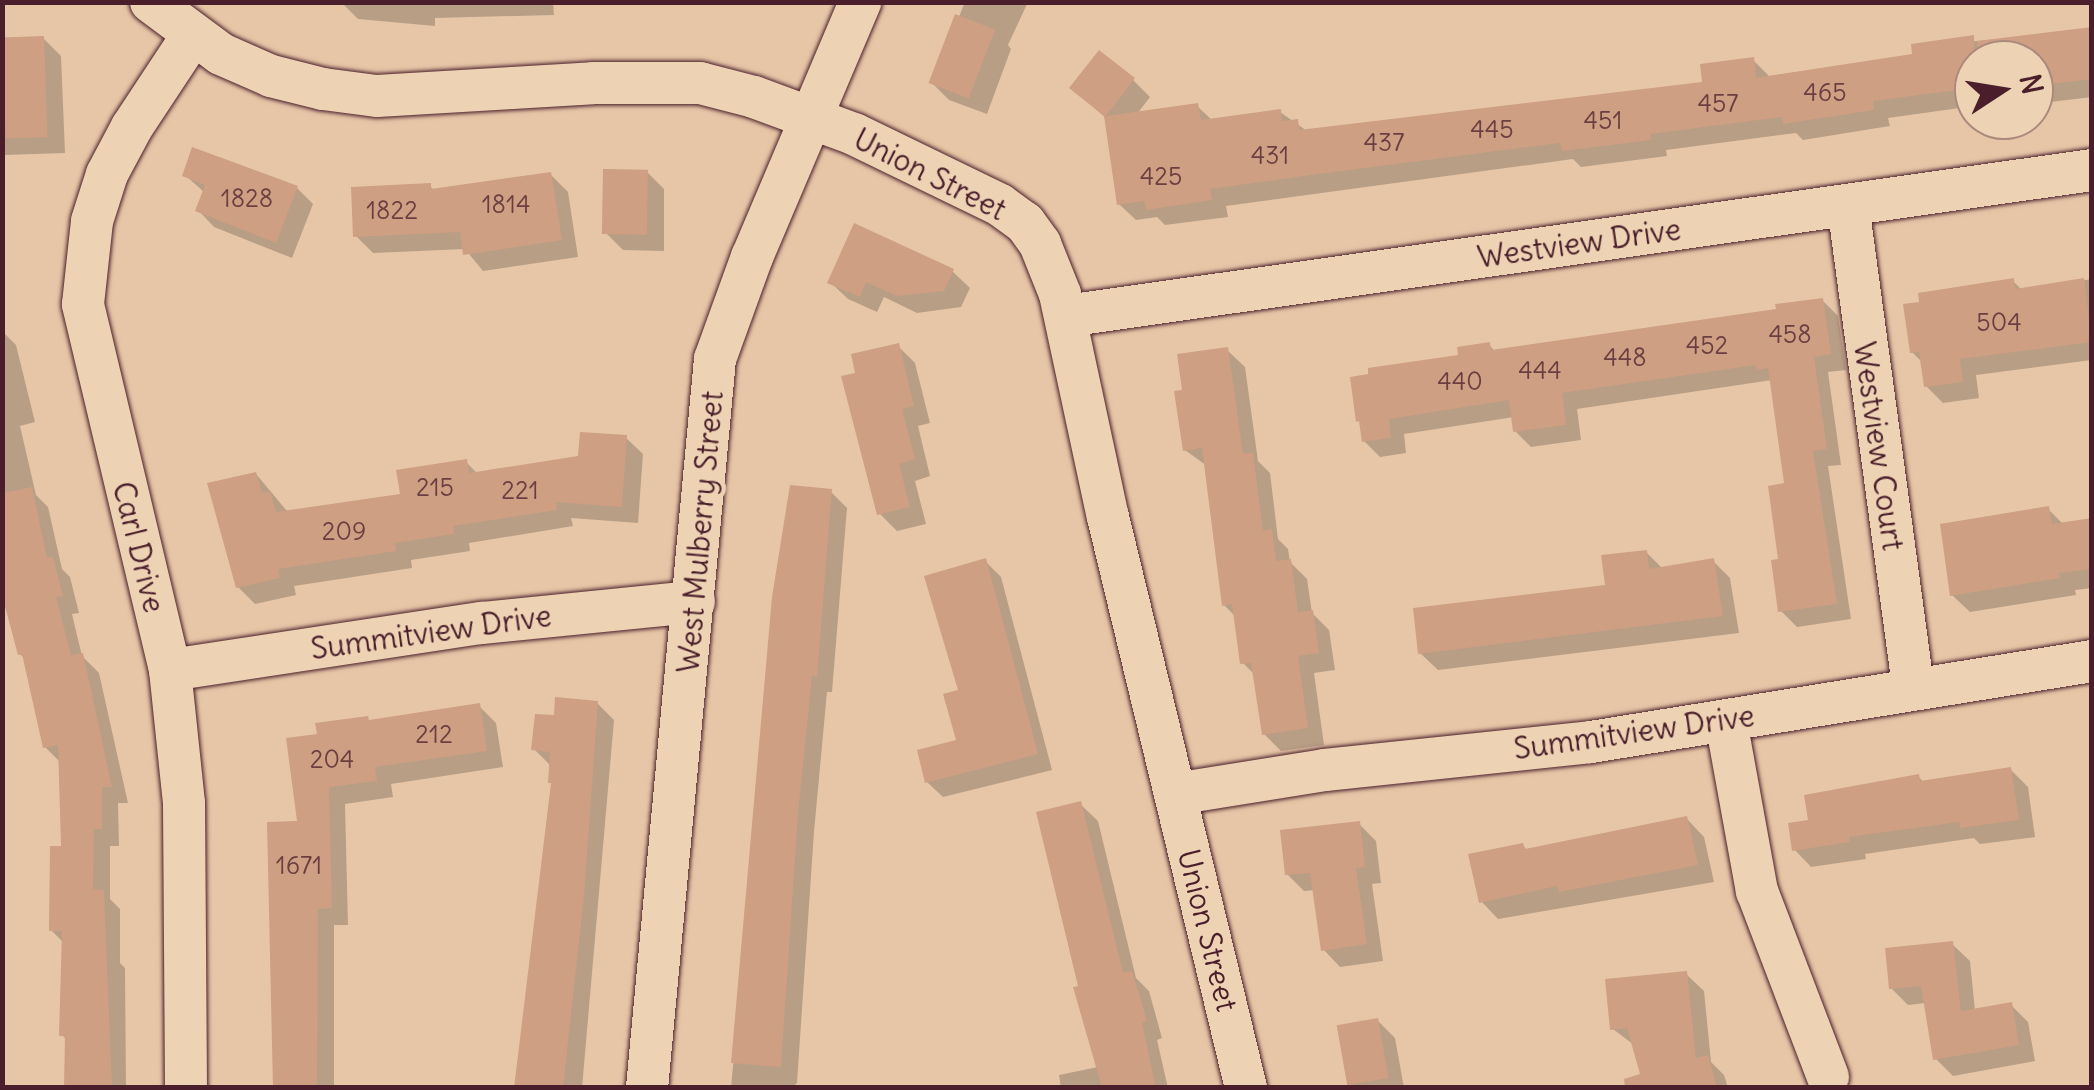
<!DOCTYPE html>
<html>
<head>
<meta charset="utf-8">
<style>
  body { margin:0 }
  #map { position:relative; width:2094px; height:1090px; overflow:hidden; background:#e7c6a7; font-family:Delius,sans-serif }
  div>[style] { position:absolute }
  [style*='--x'] { left:calc(var(--x)*1px); top:calc(var(--y)*1px); width:calc(var(--w)*1px); rotate:calc(var(--a)*1deg) }
  .shadow>* { inset:0; background:#0003 }
  .building>* { inset:0; background:#ce9f82; transform-origin:0 0 }
  .roads { filter:drop-shadow(0 0 2px #4a1f2b) drop-shadow(0 0 2px #4a1f2b) }
  .minor>* { height:42px; margin:-21px; padding:0 21px; transform-origin:21px; border-radius:21px; background:#edd2b4 }
  span { translate:-50% -50%; white-space:nowrap; text-align:center; line-height:1.15; -webkit-text-stroke:9px #edd2b4; paint-order:stroke }
  .number-label { font-size:25px; color:#6b3f41 }
  .number-label span { -webkit-text-stroke-width:0 }
  .street-label { font-size:30px; color:#4a1f2b }
  .frame { position:absolute; inset:0; border:5px solid #4a1f2b; pointer-events:none }
  .north { position:absolute; left:1954px; top:40px; width:100px; height:100px; box-sizing:border-box; background:#edd2b4; border:2px solid #ac8a7d; border-radius:50%; rotate:78deg; font-size:28px; font-weight:700; line-height:40px; text-align:center; color:#4a1f2b }
  .north::after { content:''; display:block; margin:auto; width:35px; height:45px; background:#4a1f2b; clip-path:polygon(50% 0,100% 100%,50% 72%,0 100%) }
</style>
</head>
<body>
<div id="map">
  <div class="shadow">
    <i style="clip-path:polygon(341px 2px,553px 2px,554px 15px,435px 18px,435px 26px,358px 19px)"></i>
    <i style="clip-path:polygon(965px 2px,1028px 2px,1008px 45px,1011px 49px,987px 114px,949px 100px,932px 83px)"></i>
    <i style="clip-path:polygon(2092px 32px,2092px 97px,2034px 104px,2034px 60px,1974px 60px,1974px 106px,1888px 118px,1890px 126px,1803px 140px,1796px 133px,1666px 150px,1667px 156px,1581px 167px,1573px 159px,1226px 206px,1228px 217px,1165px 225px,1157px 217px,1136px 220px,1119px 204px,1107px 119px,1072px 88px,1133px 80px,1150px 97px,1137px 114px,1197px 106px,1213px 121px,1280px 112px,1307px 131px,1705px 84px,1753px 60px,1769px 76px,1915px 56px,1914px 46px)"></i>
    <i style="clip-path:polygon(43px 38px,61px 56px,65px 153px,5px 155px,2px 40px)"></i>
    <i style="clip-path:polygon(219px 157px,297px 188px,313px 204px,292px 258px,214px 227px,198px 210px,205px 193px,185px 175px)"></i>
    <i style="clip-path:polygon(647px 172px,664px 189px,664px 251px,623px 250px,606px 233px)"></i>
    <i style="clip-path:polygon(550px 174px,568px 192px,578px 257px,483px 271px,465px 249px,373px 253px,356px 236px,430px 186px,435px 191px)"></i>
    <i style="clip-path:polygon(2px 225px,5px 334px,16px 345px,35px 422px,20px 426px,36px 495px,48px 507px,62px 569px,70px 577px,79px 613px,72px 614px,82px 656px,99px 673px,128px 803px,118px 803px,119px 846px,110px 846px,110px 899px,120px 909px,120px 963px,125px 968px,126px 1088px,67px 1088px,68px 1041px,62px 1035px,64px 943px,51px 930px,63px 849px,61px 763px,45px 747px,26px 660px,20px 654px,2px 592px)"></i>
    <i style="clip-path:polygon(952px 271px,970px 288px,961px 307px,917px 313px,884px 297px,877px 312px,848px 299px,830px 282px)"></i>
    <i style="clip-path:polygon(2092px 279px,2092px 360px,1976px 375px,1979px 398px,1943px 403px,1926px 386px,1923px 363px,1912px 352px,2013px 281px,2022px 290px)"></i>
    <i style="clip-path:polygon(1822px 300px,1838px 316px,1846px 370px,1828px 372px,1841px 465px,1828px 466px,1851px 619px,1797px 627px,1781px 611px,1787px 485px,1772px 380px,1577px 409px,1581px 440px,1531px 447px,1515px 431px,1514px 417px,1404px 434px,1406px 453px,1380px 457px,1364px 441px,1353px 379px,1461px 357px,1489px 345px,1495px 351px,1779px 311px)"></i>
    <i style="clip-path:polygon(898px 346px,915px 363px,930px 423px,918px 426px,930px 476px,915px 481px,926px 524px,897px 531px,880px 514px,858px 374px)"></i>
    <i style="clip-path:polygon(1227px 350px,1245px 367px,1258px 461px,1270px 473px,1278px 539px,1288px 549px,1290px 562px,1307px 579px,1312px 613px,1329px 630px,1335px 670px,1314px 673px,1324px 745px,1281px 751px,1264px 734px,1256px 676px,1243px 663px,1236px 617px,1224px 605px,1207px 466px,1185px 450px,1185px 392px)"></i>
    <i style="clip-path:polygon(625px 437px,643px 454px,638px 523px,571px 518px,573px 526px,469px 543px,470px 551px,411px 560px,412px 568px,294px 586px,296px 595px,255px 604px,238px 587px,256px 474px,287px 511px,402px 496px,466px 462px,478px 474px,581px 458px)"></i>
    <i style="clip-path:polygon(831px 492px,847px 508px,832px 692px,827px 692px,814px 832px,797px 1083px,791px 1088px,731px 1088px,775px 597px)"></i>
    <i style="clip-path:polygon(2048px 509px,2064px 525px,2092px 522px,2092px 588px,2075px 590px,2076px 595px,1970px 612px,1952px 595px)"></i>
    <i style="clip-path:polygon(1646px 552px,1663px 569px,1713px 561px,1730px 578px,1739px 633px,1438px 670px,1420px 653px,1608px 588px)"></i>
    <i style="clip-path:polygon(985px 561px,1001px 577px,1052px 770px,943px 797px,927px 782px,959px 742px,961px 692px)"></i>
    <i style="clip-path:polygon(597px 703px,614px 720px,582px 1088px,517px 1088px,554px 785px,552px 767px,534px 749px,556px 718px)"></i>
    <i style="clip-path:polygon(479px 706px,496px 723px,503px 767px,391px 784px,393px 797px,345px 804px,348px 925px,334px 925px,334px 1088px,275px 1088px,300px 823px,371px 722px)"></i>
    <i style="clip-path:polygon(2011px 770px,2028px 787px,2035px 837px,1980px 844px,1974px 838px,1865px 854px,1866px 859px,1811px 867px,1794px 849px,1918px 776px,1924px 783px)"></i>
    <i style="clip-path:polygon(1080px 804px,1098px 821px,1136px 978px,1149px 991px,1162px 1038px,1157px 1040px,1168px 1088px,1061px 1088px,1059px 1075px,1098px 1067px,1081px 988px)"></i>
    <i style="clip-path:polygon(1687px 819px,1704px 837px,1714px 882px,1498px 919px,1481px 901px,1522px 845px,1528px 851px)"></i>
    <i style="clip-path:polygon(1359px 824px,1376px 841px,1381px 883px,1372px 884px,1383px 961px,1340px 967px,1323px 949px,1315px 890px,1304px 891px,1287px 874px)"></i>
    <i style="clip-path:polygon(1952px 944px,1970px 961px,1975px 1011px,2011px 1005px,2028px 1022px,2035px 1061px,1953px 1076px,1935px 1058px,1926px 1003px,1908px 1005px,1891px 988px)"></i>
    <i style="clip-path:polygon(1686px 974px,1704px 991px,1711px 1062px,1724px 1075px,1728px 1088px,1646px 1088px,1634px 1045px,1613px 1029px)"></i>
    <i style="clip-path:polygon(1378px 1021px,1395px 1038px,1404px 1088px,1351px 1088px,1340px 1027px)"></i>
  </div>
  <div class="building">
    <i style="left:955px;top:14px;width:43px;height:74px;rotate:21deg"></i>
    <i style="clip-path:polygon(2092px 27px,2092px 79px,2034px 86px,2034px 60px,1978px 60px,1977px 41px)"></i>
    <i style="clip-path:polygon(1974px 35px,1974px 88px,1873px 101px,1874px 110px,1783px 124px,1782px 117px,1650px 134px,1651px 140px,1562px 151px,1560px 143px,1318px 174px,1210px 189px,1212px 200px,1146px 210px,1144px 201px,1117px 205px,1104px 116px,1069px 88px,1099px 50px,1135px 78px,1106px 116px,1198px 103px,1201px 120px,1281px 109px,1282px 121px,1298px 119px,1299px 130px,1702px 82px,1700px 64px,1754px 57px,1756px 78px,1912px 54px,1911px 44px)"></i>
    <i style="left:44px;top:36px;width:101px;height:42px;rotate:88deg"></i>
    <i style="clip-path:polygon(192px 147px,298px 186px,276px 243px,195px 211px,205px 185px,182px 176px)"></i>
    <i style="left:603px;top:169px;width:45px;height:65px;rotate:1deg"></i>
    <i style="clip-path:polygon(551px 172px,562px 240px,463px 255px,460px 232px,353px 237px,351px 187px,431px 183px,431px 189px)"></i>
    <i style="clip-path:polygon(854px 223px,954px 269px,944px 291px,897px 296px,866px 282px,860px 297px,827px 283px)"></i>
    <i style="clip-path:polygon(2014px 278px,2015px 289px,2084px 278px,2092px 342px,1960px 359px,1963px 382px,1924px 387px,1919px 352px,1910px 353px,1903px 304px,1919px 302px,1918px 293px)"></i>
    <i style="clip-path:polygon(1823px 298px,1831px 354px,1814px 357px,1827px 449px,1813px 451px,1837px 604px,1778px 612px,1771px 560px,1778px 559px,1768px 486px,1784px 483px,1768px 368px,1757px 370px,1756px 365px,1562px 393px,1566px 425px,1513px 432px,1509px 400px,1389px 419px,1391px 438px,1362px 442px,1359px 421px,1356px 422px,1350px 377px,1368px 374px,1368px 368px,1458px 355px,1457px 347px,1490px 342px,1491px 350px,1776px 309px,1775px 304px)"></i>
    <i style="clip-path:polygon(899px 343px,914px 406px,902px 409px,915px 459px,899px 464px,910px 507px,877px 515px,841px 376px,855px 373px,851px 354px)"></i>
    <i style="clip-path:polygon(1228px 347px,1243px 454px,1253px 453px,1263px 531px,1272px 529px,1276px 561px,1291px 559px,1298px 612px,1313px 610px,1319px 653px,1298px 656px,1308px 728px,1262px 735px,1251px 663px,1240px 664px,1232px 604px,1222px 606px,1202px 448px,1183px 451px,1174px 391px,1182px 390px,1177px 354px)"></i>
    <i style="clip-path:polygon(580px 432px,627px 435px,622px 507px,556px 502px,557px 510px,453px 526px,454px 534px,395px 543px,396px 551px,278px 569px,280px 578px,236px 588px,207px 483px,256px 472px,262px 493px,270px 491px,276px 512px,400px 494px,396px 470px,467px 459px,469px 473px,578px 456px)"></i>
    <i style="clip-path:polygon(790px 485px,832px 489px,817px 677px,812px 676px,798px 814px,781px 1067px,731px 1063px,772px 597px)"></i>
    <i style="clip-path:polygon(32px 487px,47px 558px,53px 557px,63px 596px,56px 597px,71px 655px,83px 653px,112px 787px,102px 787px,102px 829px,94px 829px,93px 889px,104px 890px,112px 1088px,64px 1088px,65px 1036px,59px 1036px,62px 931px,49px 931px,50px 846px,61px 846px,58px 745px,43px 748px,22px 654px,18px 655px,2px 595px,2px 493px)"></i>
    <i style="clip-path:polygon(2049px 506px,2052px 524px,2092px 518px,2092px 569px,2059px 573px,2060px 578px,1950px 596px,1940px 524px)"></i>
    <i style="clip-path:polygon(1647px 550px,1649px 569px,1714px 558px,1723px 616px,1418px 654px,1413px 608px,1605px 585px,1601px 555px)"></i>
    <i style="clip-path:polygon(986px 558px,1038px 754px,925px 783px,917px 750px,956px 740px,943px 694px,958px 690px,924px 576px)"></i>
    <i style="clip-path:polygon(555px 697px,598px 701px,584px 896px,563px 1088px,514px 1088px,551px 783px,548px 783px,550px 752px,531px 750px,535px 714px,554px 715px)"></i>
    <i style="clip-path:polygon(480px 703px,487px 751px,375px 767px,377px 781px,329px 787px,332px 908px,318px 909px,317px 1088px,273px 1088px,267px 822px,297px 821px,286px 738px,317px 734px,315px 723px,368px 716px,369px 720px)"></i>
    <i style="clip-path:polygon(2011px 767px,2019px 820px,1960px 828px,1959px 822px,1849px 837px,1850px 842px,1792px 851px,1788px 823px,1808px 820px,1804px 795px,1919px 774px,1920px 781px)"></i>
    <i style="clip-path:polygon(1081px 801px,1123px 973px,1132px 971px,1147px 1021px,1142px 1023px,1156px 1088px,1102px 1088px,1073px 987px,1078px 986px,1036px 812px)"></i>
    <i style="clip-path:polygon(1687px 816px,1698px 865px,1559px 892px,1557px 886px,1479px 903px,1468px 854px,1523px 843px,1525px 849px)"></i>
    <i style="clip-path:polygon(1360px 821px,1365px 867px,1356px 868px,1367px 944px,1321px 951px,1310px 873px,1285px 875px,1280px 830px)"></i>
    <i style="clip-path:polygon(1953px 941px,1961px 1011px,2012px 1002px,2019px 1045px,1933px 1060px,1921px 986px,1889px 989px,1885px 948px)"></i>
    <i style="clip-path:polygon(1687px 971px,1696px 1058px,1708px 1055px,1717px 1088px,1625px 1088px,1624px 1079px,1640px 1074px,1627px 1028px,1610px 1030px,1605px 979px)"></i>
    <i style="left:1378px;top:1018px;width:61px;height:42px;rotate:80deg"></i>
  </div>
  <div class="roads">
    <div class="minor">
      <i style="--x:151;--y:2;--w:87;--a:36.6"></i>
      <i style="--x:221;--y:54;--w:55;--a:23.7"></i>
      <i style="--x:271;--y:76;--w:54;--a:14"></i>
      <i style="--x:323;--y:89;--w:54;--a:7.4"></i>
      <i style="--x:377;--y:96;--w:216;--a:-3.4"></i>
      <i style="--x:593;--y:83;--w:107;--a:0"></i>
      <i style="--x:700;--y:83;--w:56;--a:14.5"></i>
      <i style="--x:754;--y:97;--w:107;--a:20.3"></i>
      <i style="--x:854;--y:134;--w:162;--a:25.9"></i>
      <i style="--x:1000;--y:205;--w:31;--a:36"></i>
      <i style="--x:1025;--y:223;--w:26;--a:54"></i>
      <i style="--x:1040;--y:244;--w:54;--a:68.2"></i>
      <i style="--x:1060;--y:294;--w:228;--a:77.9"></i>
      <i style="--x:1108;--y:517;--w:587;--a:76.41"></i>
      <i style="--x:1848;--y:205;--w:485;--a:82.3"></i>
      <i style="--x:1066;--y:316;--w:1036;--a:-8.1"></i>
      <i style="--x:170;--y:670;--w:316;--a:-8.6"></i>
      <i style="--x:482;--y:623;--w:213;--a:-5.7"></i>
      <i style="--x:1726;--y:721;--w:173;--a:79.7"></i>
      <i style="--x:1757;--y:891;--w:199;--a:69.1"></i>
      <i style="--x:1175;--y:794;--w:152;--a:-9.1"></i>
      <i style="--x:1325;--y:770;--w:267;--a:-6"></i>
      <i style="--x:1591;--y:742;--w:508;--a:-9.18"></i>
      <i style="--x:186;--y:1088;--w:285;--a:-90.4"></i>
      <i style="--x:184;--y:803;--w:134;--a:-96"></i>
      <i style="--x:170;--y:670;--w:376;--a:-103.4"></i>
      <i style="--x:83;--y:304;--w:83;--a:-83.8"></i>
      <i style="--x:92;--y:221;--w:49;--a:-72.3"></i>
      <i style="--x:107;--y:174;--w:53;--a:-62"></i>
      <i style="--x:132;--y:127;--w:109;--a:-56.6"></i>
      <i style="--x:647;--y:1088;--w:732;--a:-84.67"></i>
      <i style="--x:715;--y:359;--w:109;--a:-70.1"></i>
      <i style="--x:752;--y:257;--w:277;--a:-67"></i>
    </div>
  </div>
  <div class="number-label">
    <span style="left:1825px;top:92px">465</span>
    <span style="left:1718px;top:103px">457</span>
    <span style="left:1603px;top:120px">451</span>
    <span style="left:1492px;top:129px">445</span>
    <span style="left:1384px;top:142px">437</span>
    <span style="left:1270px;top:155px">431</span>
    <span style="left:1161px;top:176px">425</span>
    <span style="left:247px;top:198px">1828</span>
    <span style="left:506px;top:204px">1814</span>
    <span style="left:392px;top:210px">1822</span>
    <span style="left:1999px;top:322px">504</span>
    <span style="left:1790px;top:334px">458</span>
    <span style="left:1707px;top:345px">452</span>
    <span style="left:1625px;top:357px">448</span>
    <span style="left:1540px;top:370px">444</span>
    <span style="left:1460px;top:381px">440</span>
    <span style="left:435px;top:487px">215</span>
    <span style="left:520px;top:490px">221</span>
    <span style="left:344px;top:531px">209</span>
    <span style="left:434px;top:734px">212</span>
    <span style="left:332px;top:759px">204</span>
    <span style="left:299px;top:865px">1671</span>
  </div>
  <div class="street-label">
    <span style="left:930px;top:174px;rotate:27deg">Union Street</span>
    <span style="left:1579px;top:243px;rotate:-8deg">Westview Drive</span>
    <span style="left:1879px;top:446px;rotate:82deg">Westview Court</span>
    <span style="left:700px;top:532px;rotate:-85deg">West Mulberry Street</span>
    <span style="left:139px;top:547px;rotate:76deg">Carl Drive</span>
    <span style="left:431px;top:632px;rotate:-8deg">Summitview Drive</span>
    <span style="left:1634px;top:732px;rotate:-8deg">Summitview Drive</span>
    <span style="left:1208px;top:930px;rotate:76deg">Union Street</span>
  </div>
  <div class="frame"></div>
  <div class="north">N</div>
</div>
</body>
</html>
